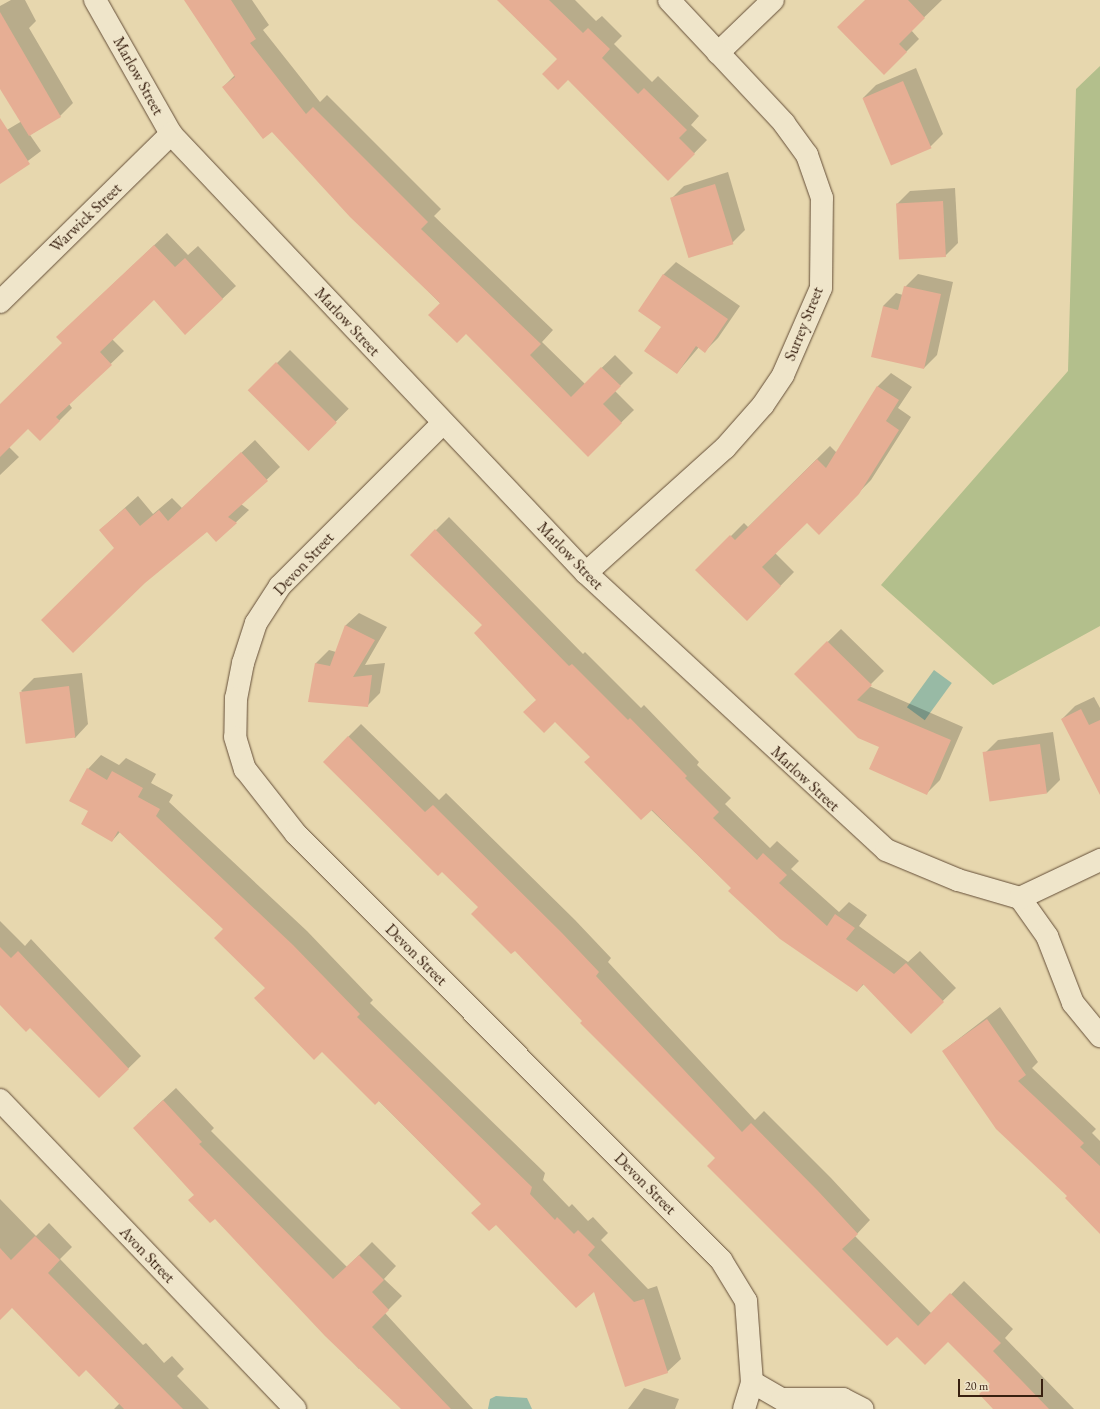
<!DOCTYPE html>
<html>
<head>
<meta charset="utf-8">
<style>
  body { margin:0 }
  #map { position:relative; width:1100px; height:1409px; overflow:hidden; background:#e7d7ae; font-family:"EB Garamond",serif }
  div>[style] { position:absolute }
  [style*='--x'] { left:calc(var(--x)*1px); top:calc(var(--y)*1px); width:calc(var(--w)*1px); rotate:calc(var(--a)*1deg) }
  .green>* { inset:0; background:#b3bf8c }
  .water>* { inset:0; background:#98baa5; transform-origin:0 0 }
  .shadow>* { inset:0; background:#0003; transform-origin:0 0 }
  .building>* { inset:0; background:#e6ae94; transform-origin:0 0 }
  .roads { filter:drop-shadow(0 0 1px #644e38) drop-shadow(0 0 1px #644e38) }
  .street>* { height:22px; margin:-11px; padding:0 11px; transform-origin:11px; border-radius:11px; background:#efe5ca }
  span { translate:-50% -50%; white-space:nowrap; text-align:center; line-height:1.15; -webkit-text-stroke:4px #efe5ca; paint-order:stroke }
  .street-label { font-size:16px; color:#382010 }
  .scale { position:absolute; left:958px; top:1379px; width:85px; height:18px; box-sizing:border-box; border:2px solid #382010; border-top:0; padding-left:5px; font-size:12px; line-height:14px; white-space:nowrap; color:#382010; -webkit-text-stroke:3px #efe5ca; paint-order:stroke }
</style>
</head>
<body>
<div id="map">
  <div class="green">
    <i style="clip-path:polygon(1100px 66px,1100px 626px,993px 685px,881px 585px,1068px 371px,1076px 89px)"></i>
  </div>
  <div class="water">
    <i style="left:934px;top:670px;width:22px;height:46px;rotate:36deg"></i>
    <i style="clip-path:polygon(496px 1396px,527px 1398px,532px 1409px,488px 1409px,490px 1399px)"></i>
  </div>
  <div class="shadow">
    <i style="clip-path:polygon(11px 0,25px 0,36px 21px,29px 28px,73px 103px,60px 116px,30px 135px,41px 151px,0 182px,0 134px,22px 121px,0 81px,0 6px)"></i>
    <i style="clip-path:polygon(186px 0,252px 0,269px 25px,263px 30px,320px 102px,327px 95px,441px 209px,434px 216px,553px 330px,542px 342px,585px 384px,615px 355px,633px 373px,615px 391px,634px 410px,588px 455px,272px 131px,223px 87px,235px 75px)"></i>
    <i style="clip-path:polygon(498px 0,575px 0,596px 21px,602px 16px,622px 36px,614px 44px,652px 82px,658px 76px,699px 116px,691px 125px,707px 140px,668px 180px,558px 59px)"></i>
    <i style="clip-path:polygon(866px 0,942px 0,911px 30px,919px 39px,884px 74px)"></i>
    <i style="clip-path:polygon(916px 68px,943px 134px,930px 147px,863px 98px,876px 85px)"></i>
    <i style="clip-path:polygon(728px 172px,745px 230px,732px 243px,671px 199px,684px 186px)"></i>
    <i style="clip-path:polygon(955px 188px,958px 243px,945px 256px,897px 204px,910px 191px)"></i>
    <i style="clip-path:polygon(167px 233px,188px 255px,198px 246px,236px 286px,186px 333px,154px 299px,112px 339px,124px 351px,69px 404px,72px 408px,40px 440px,28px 428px,9px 447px,19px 457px,0 475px,0 406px,63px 343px,71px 324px)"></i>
    <i style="clip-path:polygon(676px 262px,740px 306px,718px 338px,705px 351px,699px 347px,677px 373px,662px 327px,663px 275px)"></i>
    <i style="clip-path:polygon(918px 274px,953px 282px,937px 355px,924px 368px,883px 306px,896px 293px,903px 295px,905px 287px)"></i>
    <i style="left:290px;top:350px;width:83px;height:57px;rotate:45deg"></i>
    <i style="clip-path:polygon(891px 373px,912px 387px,898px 408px,911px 417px,871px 480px,819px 533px,807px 522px,775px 553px,794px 572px,747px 620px,697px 570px,744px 523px,748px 527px,830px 446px,837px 453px,878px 386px)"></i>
    <i style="clip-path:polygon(255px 440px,280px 467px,241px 504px,249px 510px,216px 541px,207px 531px,116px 548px,100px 530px,138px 496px,153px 514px,172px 498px,182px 508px)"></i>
    <i style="clip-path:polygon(449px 517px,583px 654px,585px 652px,641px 708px,644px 705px,699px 762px,697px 765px,731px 798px,725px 804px,770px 848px,777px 841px,799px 861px,791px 869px,839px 912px,849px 902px,867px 915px,859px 926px,908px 962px,920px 951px,956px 988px,911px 1032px,864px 984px,857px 991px,732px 888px,537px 700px,483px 625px,411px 555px)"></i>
    <i style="clip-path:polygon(359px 613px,387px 627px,365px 665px,385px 663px,380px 693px,367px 706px,309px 701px,316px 663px,329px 650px,336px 652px,346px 625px)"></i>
    <i style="clip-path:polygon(841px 629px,884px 671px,869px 686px,963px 727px,940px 780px,927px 793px,880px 746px,795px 674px)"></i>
    <i style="clip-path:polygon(82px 673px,88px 724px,75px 738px,21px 691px,34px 678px)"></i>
    <i style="clip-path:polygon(1094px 697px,1100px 708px,1100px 778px,1062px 719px,1075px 706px)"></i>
    <i style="clip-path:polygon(361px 724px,439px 800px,446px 793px,575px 920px,611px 958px,608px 962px,755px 1120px,764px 1111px,831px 1178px,870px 1220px,855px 1236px,932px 1314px,964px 1281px,1013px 1329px,1005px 1338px,1074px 1409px,995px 1409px,992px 1384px,948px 1341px,925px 1363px,716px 1158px,479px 907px,348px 737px)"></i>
    <i style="clip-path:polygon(1053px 732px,1060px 780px,1047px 793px,985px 753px,998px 740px)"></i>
    <i style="clip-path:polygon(101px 755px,119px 765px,126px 758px,156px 774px,151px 783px,173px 795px,169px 802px,307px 931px,373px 1000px,370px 1003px,545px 1173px,543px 1180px,569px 1207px,572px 1204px,588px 1221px,593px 1217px,608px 1233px,601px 1240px,648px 1289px,657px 1286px,681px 1359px,667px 1372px,594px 1290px,482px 1204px,266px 988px,224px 929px,120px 832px,112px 841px,89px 811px,88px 769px)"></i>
    <i style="clip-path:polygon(0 921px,25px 946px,31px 939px,141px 1056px,99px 1097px,30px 1026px,0 1003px)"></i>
    <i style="clip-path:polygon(1000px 1007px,1038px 1062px,1032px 1068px,1096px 1129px,1092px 1133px,1100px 1141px,1100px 1232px,943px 1051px)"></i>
    <i style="clip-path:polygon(176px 1088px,214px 1128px,211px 1131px,347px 1267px,372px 1242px,396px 1266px,384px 1279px,402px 1296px,385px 1313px,473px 1409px,402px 1409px,362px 1366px,359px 1369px,215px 1217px,195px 1195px,147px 1115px)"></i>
    <i style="clip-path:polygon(0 1199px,36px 1236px,49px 1223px,72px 1247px,60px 1259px,143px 1345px,146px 1343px,164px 1363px,172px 1356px,184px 1369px,177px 1376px,209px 1409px,114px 1409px,120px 1403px,86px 1368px,12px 1306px,0 1305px)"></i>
    <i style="clip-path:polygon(644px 1388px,679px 1399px,675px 1409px,628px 1409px)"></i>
  </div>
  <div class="building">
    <i style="clip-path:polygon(184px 0,231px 0,256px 39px,250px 43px,306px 114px,313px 107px,428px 222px,421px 229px,541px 344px,530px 355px,571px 397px,601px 367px,621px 386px,603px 404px,622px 423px,588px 457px,466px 334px,457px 343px,428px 315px,440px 303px,350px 217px,272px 132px,263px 139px,222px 87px,235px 77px)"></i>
    <i style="clip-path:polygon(497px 0,549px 0,583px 33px,588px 28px,610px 49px,602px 58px,638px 94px,644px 88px,687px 130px,679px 138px,695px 154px,668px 181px,568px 80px,558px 90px,542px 74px,557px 59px)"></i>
    <i style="clip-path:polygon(865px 0,908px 0,925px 18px,899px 44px,907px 52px,884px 75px,837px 27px)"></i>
    <i style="clip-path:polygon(0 12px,61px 117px,29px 136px,0 89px)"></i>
    <i style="left:903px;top:81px;width:73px;height:44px;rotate:67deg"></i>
    <i style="clip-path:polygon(0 118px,30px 164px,0 184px)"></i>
    <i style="left:715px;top:184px;width:63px;height:47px;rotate:73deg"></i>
    <i style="left:943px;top:201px;width:56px;height:47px;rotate:87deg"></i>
    <i style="clip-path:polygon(154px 245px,175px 267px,185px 258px,223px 299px,185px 335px,154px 300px,100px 352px,112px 365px,56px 417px,60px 421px,40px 441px,28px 429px,0 457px,0 404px,62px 343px,56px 337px)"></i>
    <i style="clip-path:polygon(663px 274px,728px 319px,705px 353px,696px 346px,677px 374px,644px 351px,661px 327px,638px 311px)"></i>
    <i style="clip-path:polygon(904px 286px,941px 294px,924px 369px,871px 357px,883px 306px,898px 310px)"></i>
    <i style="left:276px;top:362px;width:86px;height:40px;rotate:45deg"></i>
    <i style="clip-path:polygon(877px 386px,899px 400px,886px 421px,899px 430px,859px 494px,819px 535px,807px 523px,762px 567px,781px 586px,747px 621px,695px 570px,730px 535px,735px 540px,817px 459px,826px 468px)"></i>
    <i style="clip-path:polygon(241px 452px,268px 481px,228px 517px,237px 523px,216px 542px,207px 532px,145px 583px,73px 653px,41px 620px,114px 548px,99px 530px,125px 508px,140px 526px,159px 510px,168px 521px)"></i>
    <i style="clip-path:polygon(435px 529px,569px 666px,572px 664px,628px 720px,630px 718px,687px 776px,685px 778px,719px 812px,713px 818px,757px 860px,763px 853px,787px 875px,779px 883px,827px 926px,835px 914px,855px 928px,846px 939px,894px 974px,906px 963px,944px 1002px,911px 1034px,863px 984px,857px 992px,780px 939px,728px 891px,731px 888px,652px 810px,641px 820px,584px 762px,590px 757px,555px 722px,544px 733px,523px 712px,536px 700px,474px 633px,482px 625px,410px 555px)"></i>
    <i style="clip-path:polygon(345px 625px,375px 640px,353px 677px,372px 675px,368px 707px,308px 702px,315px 663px,330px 666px)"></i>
    <i style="clip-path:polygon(827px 641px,872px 685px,857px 700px,951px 740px,927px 795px,869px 769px,879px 747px,858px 738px,794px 674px)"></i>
    <i style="left:69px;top:686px;width:52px;height:50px;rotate:83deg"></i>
    <i style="clip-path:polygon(1081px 709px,1089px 725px,1100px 720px,1100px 795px,1061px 719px)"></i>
    <i style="clip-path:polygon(348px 736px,425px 812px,433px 805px,562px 933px,599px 972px,596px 976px,742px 1132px,751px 1123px,818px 1191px,858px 1234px,842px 1249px,918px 1326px,950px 1293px,1001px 1343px,993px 1351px,1049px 1409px,993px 1409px,979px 1394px,990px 1384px,948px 1342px,925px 1365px,897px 1337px,887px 1346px,707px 1166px,715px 1158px,580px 1023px,582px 1021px,515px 951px,511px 954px,471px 914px,478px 907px,442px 872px,438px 876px,323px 762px)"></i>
    <i style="left:1040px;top:744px;width:50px;height:58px;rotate:82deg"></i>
    <i style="clip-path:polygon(87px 768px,107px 780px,112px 771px,143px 788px,138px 797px,160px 809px,156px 816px,293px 945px,360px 1014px,357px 1017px,532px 1187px,530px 1194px,555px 1220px,557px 1217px,574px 1234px,578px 1230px,595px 1247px,588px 1255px,634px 1302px,644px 1299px,668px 1373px,625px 1387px,594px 1292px,576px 1308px,496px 1225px,489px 1231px,471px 1213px,481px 1204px,379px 1101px,375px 1105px,322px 1052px,314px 1060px,254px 998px,265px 988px,214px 938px,223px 929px,118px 831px,112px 842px,81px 824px,88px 811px,69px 801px)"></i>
    <i style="clip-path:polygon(0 947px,11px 958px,18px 951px,129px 1069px,99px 1098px,30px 1028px,26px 1032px,0 1005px)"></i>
    <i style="clip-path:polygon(987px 1019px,1026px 1075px,1018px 1081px,1084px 1143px,1080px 1147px,1100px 1166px,1100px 1234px,1065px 1198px,1067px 1196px,996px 1129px,942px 1051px)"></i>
    <i style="clip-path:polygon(163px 1100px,202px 1142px,199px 1144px,333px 1279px,359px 1255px,384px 1280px,372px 1292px,389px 1310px,372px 1327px,451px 1409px,401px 1409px,325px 1336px,215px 1219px,210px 1223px,188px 1200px,194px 1195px,133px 1128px)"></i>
    <i style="clip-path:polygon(35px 1236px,60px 1260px,48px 1273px,183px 1409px,124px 1409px,86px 1370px,79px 1377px,12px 1308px,0 1320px,0 1248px,11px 1260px)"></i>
  </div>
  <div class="roads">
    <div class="street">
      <i style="--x:95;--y:0;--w:154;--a:60.4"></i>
      <i style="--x:171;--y:134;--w:604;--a:46.61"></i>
      <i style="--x:586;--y:573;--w:408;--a:42.7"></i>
      <i style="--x:886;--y:850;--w:78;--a:22.6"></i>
      <i style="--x:958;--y:880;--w:65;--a:16.2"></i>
      <i style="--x:1020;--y:898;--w:47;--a:54.6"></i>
      <i style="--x:1047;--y:936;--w:72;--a:68.8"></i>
      <i style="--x:1073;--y:1003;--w:43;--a:50.7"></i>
      <i style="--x:718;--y:53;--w:76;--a:-43.9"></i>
      <i style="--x:0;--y:302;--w:240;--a:-44.5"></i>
      <i style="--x:443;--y:423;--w:231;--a:135"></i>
      <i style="--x:280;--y:586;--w:44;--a:123"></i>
      <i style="--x:256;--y:623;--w:42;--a:108"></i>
      <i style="--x:243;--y:663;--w:36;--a:101"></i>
      <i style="--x:236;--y:698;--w:39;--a:91"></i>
      <i style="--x:235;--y:737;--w:34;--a:73"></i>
      <i style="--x:245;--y:769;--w:83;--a:51.9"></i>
      <i style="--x:296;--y:834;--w:602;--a:45.07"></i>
      <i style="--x:721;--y:1260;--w:48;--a:58.6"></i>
      <i style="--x:746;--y:1301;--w:81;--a:85.8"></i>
      <i style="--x:752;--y:1382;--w:34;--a:30"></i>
      <i style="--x:782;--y:1399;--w:61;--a:0"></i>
      <i style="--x:843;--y:1399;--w:22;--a:27"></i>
      <i style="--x:586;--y:573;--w:187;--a:-42"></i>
      <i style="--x:725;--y:448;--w:57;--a:-48.5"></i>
      <i style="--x:763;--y:405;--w:36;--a:-56"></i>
      <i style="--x:783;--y:375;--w:95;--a:-66.4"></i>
      <i style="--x:821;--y:288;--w:90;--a:-89.4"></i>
      <i style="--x:822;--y:198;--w:46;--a:-109.2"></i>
      <i style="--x:807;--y:155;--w:39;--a:-126"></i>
      <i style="--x:784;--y:123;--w:168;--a:-133.1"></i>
      <i style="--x:1020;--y:898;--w:89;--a:-25.4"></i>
      <i style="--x:0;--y:1100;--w:427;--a:46.3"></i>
      <i style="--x:744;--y:1409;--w:28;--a:-73"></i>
    </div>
  </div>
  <div class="street-label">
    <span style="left:138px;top:76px;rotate:61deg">Marlow Street</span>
    <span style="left:86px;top:218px;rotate:-44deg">Warwick Street</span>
    <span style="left:347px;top:322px;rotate:47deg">Marlow Street</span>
    <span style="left:804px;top:324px;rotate:-68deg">Surrey Street</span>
    <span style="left:570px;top:556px;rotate:46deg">Marlow Street</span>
    <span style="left:304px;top:564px;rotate:-47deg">Devon Street</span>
    <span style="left:805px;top:779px;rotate:43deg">Marlow Street</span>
    <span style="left:416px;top:955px;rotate:45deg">Devon Street</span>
    <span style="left:645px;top:1184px;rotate:45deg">Devon Street</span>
    <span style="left:147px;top:1255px;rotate:46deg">Avon Street</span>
  </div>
  <div class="scale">20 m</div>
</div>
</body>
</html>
